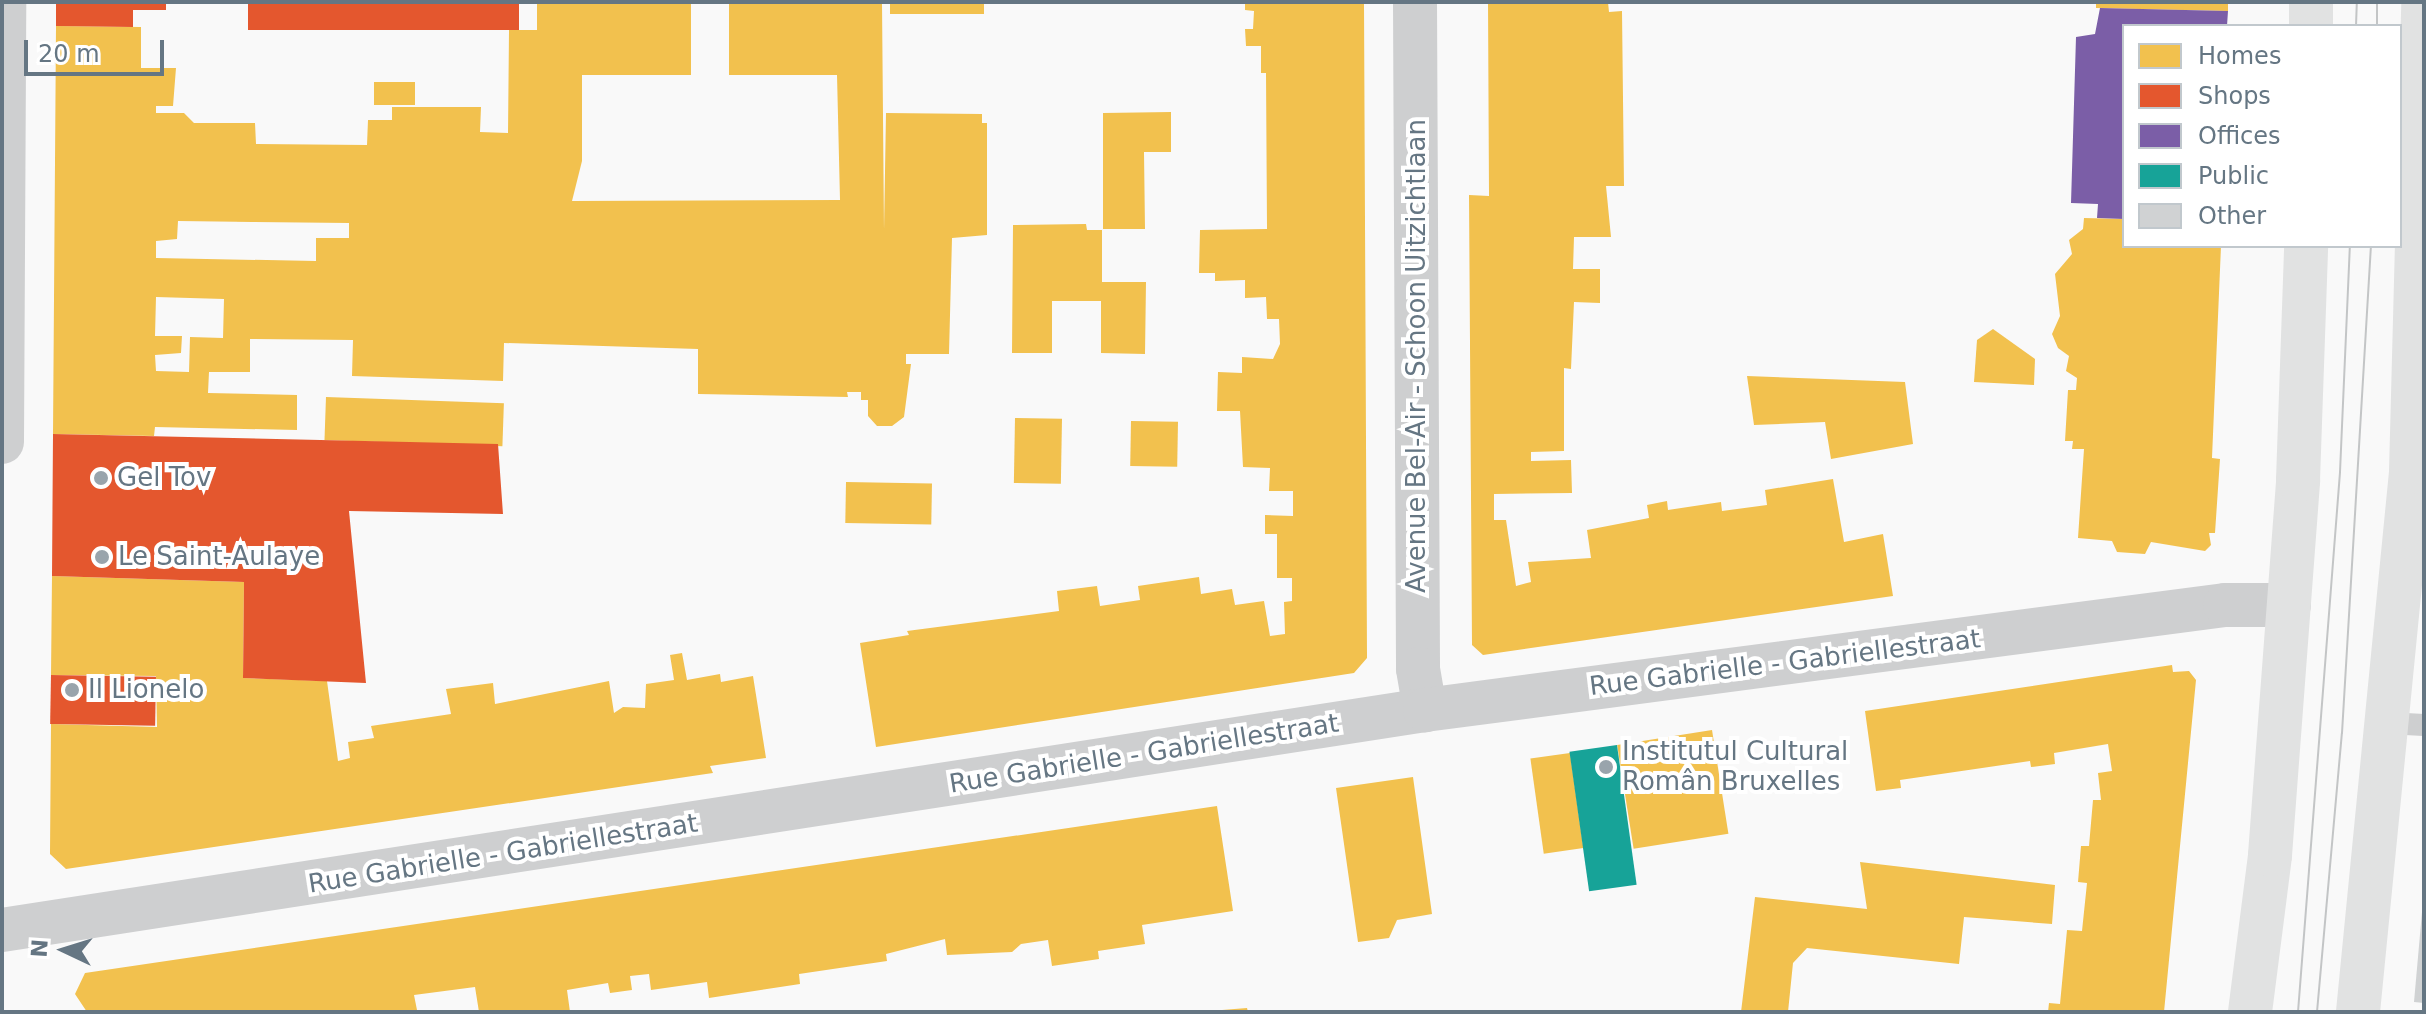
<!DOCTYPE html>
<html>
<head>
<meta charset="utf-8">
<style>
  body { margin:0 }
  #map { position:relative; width:2426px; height:1014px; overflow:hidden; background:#f9f9f9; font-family:"DejaVu Sans",sans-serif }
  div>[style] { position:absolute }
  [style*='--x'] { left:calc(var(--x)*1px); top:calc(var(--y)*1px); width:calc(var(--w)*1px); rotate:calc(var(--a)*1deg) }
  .homes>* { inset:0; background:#f2c14e; transform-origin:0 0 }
  .shops>* { inset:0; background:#e4572e; transform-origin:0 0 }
  .offices>* { inset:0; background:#7b5ea7 }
  .public>* { inset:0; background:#17a398; transform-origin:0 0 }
  .building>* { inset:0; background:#d0d2d3 }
  .lane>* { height:22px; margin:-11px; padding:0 11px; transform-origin:11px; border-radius:11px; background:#cecfd0 }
  .street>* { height:44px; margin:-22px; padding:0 22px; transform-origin:22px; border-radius:22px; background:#cecfd0 }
  .secondary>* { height:44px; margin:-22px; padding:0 22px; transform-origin:22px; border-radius:22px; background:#e1e2e2 }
  .tram>* { height:2px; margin:-1px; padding:0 1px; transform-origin:1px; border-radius:1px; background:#c3c5c6 }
  .dots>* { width:22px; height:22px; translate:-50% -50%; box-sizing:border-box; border:4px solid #fff; border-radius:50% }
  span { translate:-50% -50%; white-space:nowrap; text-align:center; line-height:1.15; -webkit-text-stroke:8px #fff; paint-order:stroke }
  .street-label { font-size:26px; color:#657683 }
  .poi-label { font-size:26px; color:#657683 }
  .left { translate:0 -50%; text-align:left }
  .frame { position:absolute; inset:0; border:4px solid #657683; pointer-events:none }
  .legend { position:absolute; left:2122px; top:24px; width:280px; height:224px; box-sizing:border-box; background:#fff; border:2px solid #c1c8cd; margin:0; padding:10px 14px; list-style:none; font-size:24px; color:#657683 }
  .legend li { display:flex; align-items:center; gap:16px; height:40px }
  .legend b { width:40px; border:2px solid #c1c8cd }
  .north { position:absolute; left:24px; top:910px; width:80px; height:80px; -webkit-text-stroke:6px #fff; paint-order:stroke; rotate:274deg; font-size:22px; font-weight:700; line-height:32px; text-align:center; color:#657683 }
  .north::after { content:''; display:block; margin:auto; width:28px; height:36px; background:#657683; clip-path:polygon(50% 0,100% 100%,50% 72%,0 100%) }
  .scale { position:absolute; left:24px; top:40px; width:140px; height:36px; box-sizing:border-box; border:4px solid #657683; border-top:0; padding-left:10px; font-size:24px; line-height:28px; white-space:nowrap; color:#657683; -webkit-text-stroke:6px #fff; paint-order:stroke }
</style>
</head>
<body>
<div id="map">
  <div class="homes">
    <i style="clip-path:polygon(evenodd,537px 2px,691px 2px,691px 75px,582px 75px,582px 161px,572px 201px,840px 200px,837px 75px,729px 75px,729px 2px,882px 2px,884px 230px,886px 113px,982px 114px,982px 123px,987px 123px,987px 235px,952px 238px,949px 354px,906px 354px,906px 364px,911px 364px,904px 417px,892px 426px,877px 426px,868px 416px,868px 400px,861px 400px,861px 392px,847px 392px,848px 397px,698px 394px,698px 349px,504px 343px,503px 381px,352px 376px,353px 340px,250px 339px,250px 372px,209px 372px,208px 393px,297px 395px,297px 430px,155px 427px,154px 436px,53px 434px,56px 26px,141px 27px,141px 68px,176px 68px,173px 106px,156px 106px,156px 113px,184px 113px,194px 123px,255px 123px,256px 144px,367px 145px,368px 120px,392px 120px,392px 107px,481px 107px,480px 132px,508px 133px,509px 30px,537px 30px,537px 2px,178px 221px,349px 223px,349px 238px,316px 238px,316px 261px,156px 258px,156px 241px,177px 239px,178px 221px,537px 2px,156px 297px,224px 299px,223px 338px,190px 337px,189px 372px,156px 371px,155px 355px,181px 353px,182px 336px,155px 336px,156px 297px)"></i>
    <i style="left:890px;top:2px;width:94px;height:12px"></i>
    <i style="clip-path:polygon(1245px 2px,1364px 2px,1367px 658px,1354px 673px,876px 747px,860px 643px,909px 635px,907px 631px,1059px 611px,1057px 591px,1097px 586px,1100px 606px,1140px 600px,1138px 586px,1199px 577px,1201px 594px,1232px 589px,1235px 605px,1264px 601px,1270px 636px,1285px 634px,1284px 602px,1292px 601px,1292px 578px,1277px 578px,1277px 534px,1265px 534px,1265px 515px,1293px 516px,1293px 491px,1269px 491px,1270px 468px,1243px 467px,1240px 411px,1217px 411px,1218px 372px,1242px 373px,1242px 357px,1273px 359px,1280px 344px,1279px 319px,1267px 319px,1266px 297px,1245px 298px,1245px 280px,1215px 281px,1215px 273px,1199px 273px,1200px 230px,1267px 229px,1266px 73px,1261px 73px,1261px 46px,1246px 46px,1245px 29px,1253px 29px,1254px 11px,1245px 10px)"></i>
    <i style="clip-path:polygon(1488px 2px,1608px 2px,1609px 12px,1622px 11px,1624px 186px,1606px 186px,1611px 237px,1574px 237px,1573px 269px,1600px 269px,1600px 303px,1574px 302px,1571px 369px,1564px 368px,1564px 451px,1531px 452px,1531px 461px,1571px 460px,1572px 493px,1494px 494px,1494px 520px,1506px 520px,1516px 586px,1531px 582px,1528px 562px,1591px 558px,1587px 530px,1649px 518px,1647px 505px,1667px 501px,1668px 510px,1721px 502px,1722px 511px,1767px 505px,1765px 490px,1833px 479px,1844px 542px,1883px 534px,1893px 596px,1483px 655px,1472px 645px,1469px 195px,1489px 196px)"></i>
    <i style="clip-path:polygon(2096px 2px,2228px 2px,2228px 11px,2096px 8px)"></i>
    <i style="left:374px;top:82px;width:41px;height:23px"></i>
    <i style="clip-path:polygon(1171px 112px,1171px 152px,1144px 152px,1145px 229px,1103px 229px,1103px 113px)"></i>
    <i style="clip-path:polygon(2084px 218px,2124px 219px,2124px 246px,2221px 246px,2212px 458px,2220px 459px,2215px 533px,2209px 533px,2211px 545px,2205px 551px,2151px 542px,2145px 554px,2117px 552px,2112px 541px,2078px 538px,2084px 449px,2072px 449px,2073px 441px,2065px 441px,2068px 390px,2076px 390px,2077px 378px,2066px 371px,2069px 356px,2058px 348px,2052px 334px,2060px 316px,2055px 274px,2072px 254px,2069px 240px,2083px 229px)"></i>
    <i style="clip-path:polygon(1086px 224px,1087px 230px,1102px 230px,1102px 282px,1146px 282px,1145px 354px,1101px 353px,1101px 301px,1052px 301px,1052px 353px,1012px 353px,1013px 225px)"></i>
    <i style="clip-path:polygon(1993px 329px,2035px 359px,2034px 385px,1974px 382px,1977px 340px)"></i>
    <i style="clip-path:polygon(1747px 376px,1905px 382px,1913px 444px,1831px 459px,1825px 422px,1754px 425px)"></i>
    <i style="left:326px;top:397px;width:178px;height:43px;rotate:2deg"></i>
    <i style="left:1015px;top:418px;width:47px;height:65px;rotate:1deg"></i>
    <i style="left:1131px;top:421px;width:47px;height:45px;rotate:1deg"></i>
    <i style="left:846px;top:482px;width:86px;height:41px;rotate:1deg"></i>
    <i style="clip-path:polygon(52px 576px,244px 582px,243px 678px,327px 681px,338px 761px,350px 758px,348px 742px,374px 738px,371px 726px,451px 714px,446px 689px,493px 683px,495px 704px,609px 681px,614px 713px,623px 707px,645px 708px,646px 684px,674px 680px,670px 655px,682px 653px,687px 680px,720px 674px,721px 682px,753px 676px,766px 758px,710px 766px,713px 773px,706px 774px,66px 869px,50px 854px,51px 724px,157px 727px,156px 676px,51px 675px)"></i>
    <i style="clip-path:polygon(2172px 665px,2173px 672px,2189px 671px,2196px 680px,2164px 1012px,2048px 1012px,2049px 1003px,2060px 1004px,2067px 930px,2082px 931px,2087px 883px,2078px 882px,2081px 846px,2089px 846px,2093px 800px,2101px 800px,2098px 773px,2112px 771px,2108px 744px,2054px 753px,2055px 764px,2031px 767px,2030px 761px,1900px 780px,1901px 788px,1876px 791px,1865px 711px)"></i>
    <i style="left:1712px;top:730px;width:105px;height:96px;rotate:81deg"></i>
    <i style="left:1570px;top:753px;width:96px;height:40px;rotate:82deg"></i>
    <i style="clip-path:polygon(1413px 777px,1432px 914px,1397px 920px,1389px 938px,1358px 942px,1336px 788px)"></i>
    <i style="clip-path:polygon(1217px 806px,1233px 911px,1142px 925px,1145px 944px,1098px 951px,1099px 959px,1052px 966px,1048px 940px,1021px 944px,1012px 952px,947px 955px,945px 939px,886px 954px,887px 961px,799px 974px,800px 984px,709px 998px,707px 982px,651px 990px,649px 974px,630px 976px,632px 990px,610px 993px,608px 983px,567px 990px,570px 1012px,479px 1012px,475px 987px,414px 995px,417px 1010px,405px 1012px,87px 1012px,75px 994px,85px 973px)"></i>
    <i style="clip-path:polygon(1860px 862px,2055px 885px,2052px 924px,1964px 917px,1959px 964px,1807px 948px,1793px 963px,1788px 1012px,1741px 1012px,1755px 897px,1867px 909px)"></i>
    <i style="clip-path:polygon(1247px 1008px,1248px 1012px,1222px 1012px,1222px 1010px)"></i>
  </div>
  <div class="shops">
    <i style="clip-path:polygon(56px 2px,166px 2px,166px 10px,133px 10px,133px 27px,56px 26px)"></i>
    <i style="left:248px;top:2px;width:271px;height:28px"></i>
    <i style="clip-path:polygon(53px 434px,498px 444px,503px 514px,349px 511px,366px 683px,243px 678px,244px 582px,52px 576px)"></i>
    <i style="left:51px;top:675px;width:105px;height:49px;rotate:1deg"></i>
  </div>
  <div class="offices">
    <i style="clip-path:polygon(2100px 8px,2228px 11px,2227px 26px,2124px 26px,2124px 219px,2097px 218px,2098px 204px,2071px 203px,2076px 37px,2095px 34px)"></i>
  </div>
  <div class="public">
    <i style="left:1617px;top:745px;width:141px;height:48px;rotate:82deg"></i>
  </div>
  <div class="building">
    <i style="clip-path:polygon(2422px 912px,2424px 912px,2424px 1003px,2414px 1002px)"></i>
  </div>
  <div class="lane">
    <i style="--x:2387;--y:723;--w:37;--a:3"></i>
  </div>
  <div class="street">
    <i style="--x:1415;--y:2;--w:667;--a:89.74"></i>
    <i style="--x:1418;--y:669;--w:42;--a:80.3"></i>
    <i style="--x:2;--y:442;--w:440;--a:-89.7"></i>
    <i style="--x:2;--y:930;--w:1440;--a:-8.79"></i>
    <i style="--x:1425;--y:710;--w:807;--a:-7.48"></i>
    <i style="--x:2225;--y:605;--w:64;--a:0"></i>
  </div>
  <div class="secondary">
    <i style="--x:2311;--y:26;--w:24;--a:-90"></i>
    <i style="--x:2250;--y:1012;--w:158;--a:-82.7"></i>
    <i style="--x:2270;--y:855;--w:376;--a:-85.7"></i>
    <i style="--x:2298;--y:480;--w:234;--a:-88"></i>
    <i style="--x:2358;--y:1012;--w:543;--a:-84.39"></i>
    <i style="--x:2411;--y:472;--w:470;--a:-88.5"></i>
  </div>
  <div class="tram">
    <i style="--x:2356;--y:26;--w:24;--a:-88"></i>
    <i style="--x:2377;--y:26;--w:24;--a:-90"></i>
    <i style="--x:2298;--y:1012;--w:542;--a:-85.55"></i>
    <i style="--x:2340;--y:472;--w:226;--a:-87.5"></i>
    <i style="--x:2317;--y:1012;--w:280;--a:-84.9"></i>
    <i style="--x:2342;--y:733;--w:488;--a:-86.6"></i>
  </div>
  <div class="dots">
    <i style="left:101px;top:478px;background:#99a4ac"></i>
    <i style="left:102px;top:557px;background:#99a4ac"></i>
    <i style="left:72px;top:690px;background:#99a4ac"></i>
    <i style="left:1606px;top:767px;background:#99a4ac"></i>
  </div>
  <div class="street-label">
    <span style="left:1417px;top:356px;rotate:-90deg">Avenue Bel-Air - Schoon Uitzichtlaan</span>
    <span style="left:1785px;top:663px;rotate:-7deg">Rue Gabrielle - Gabriellestraat</span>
    <span style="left:1144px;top:754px;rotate:-9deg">Rue Gabrielle - Gabriellestraat</span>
    <span style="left:503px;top:854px;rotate:-9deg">Rue Gabrielle - Gabriellestraat</span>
  </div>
  <div class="poi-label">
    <span class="left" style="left:117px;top:478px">Gel Tov</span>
    <span class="left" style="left:118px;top:557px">Le Saint-Aulaye</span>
    <span class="left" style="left:88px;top:690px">Il Lionelo</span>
    <span class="left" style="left:1622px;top:767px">Institutul Cultural<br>Român Bruxelles</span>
  </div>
  <div class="frame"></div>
  <ul class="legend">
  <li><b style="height:22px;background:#f2c14e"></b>Homes</li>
  <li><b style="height:22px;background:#e4572e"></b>Shops</li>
  <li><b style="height:22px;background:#7b5ea7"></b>Offices</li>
  <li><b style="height:22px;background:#17a398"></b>Public</li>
  <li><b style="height:22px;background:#d0d2d3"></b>Other</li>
  </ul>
  <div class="north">N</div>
  <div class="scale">20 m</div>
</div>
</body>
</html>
